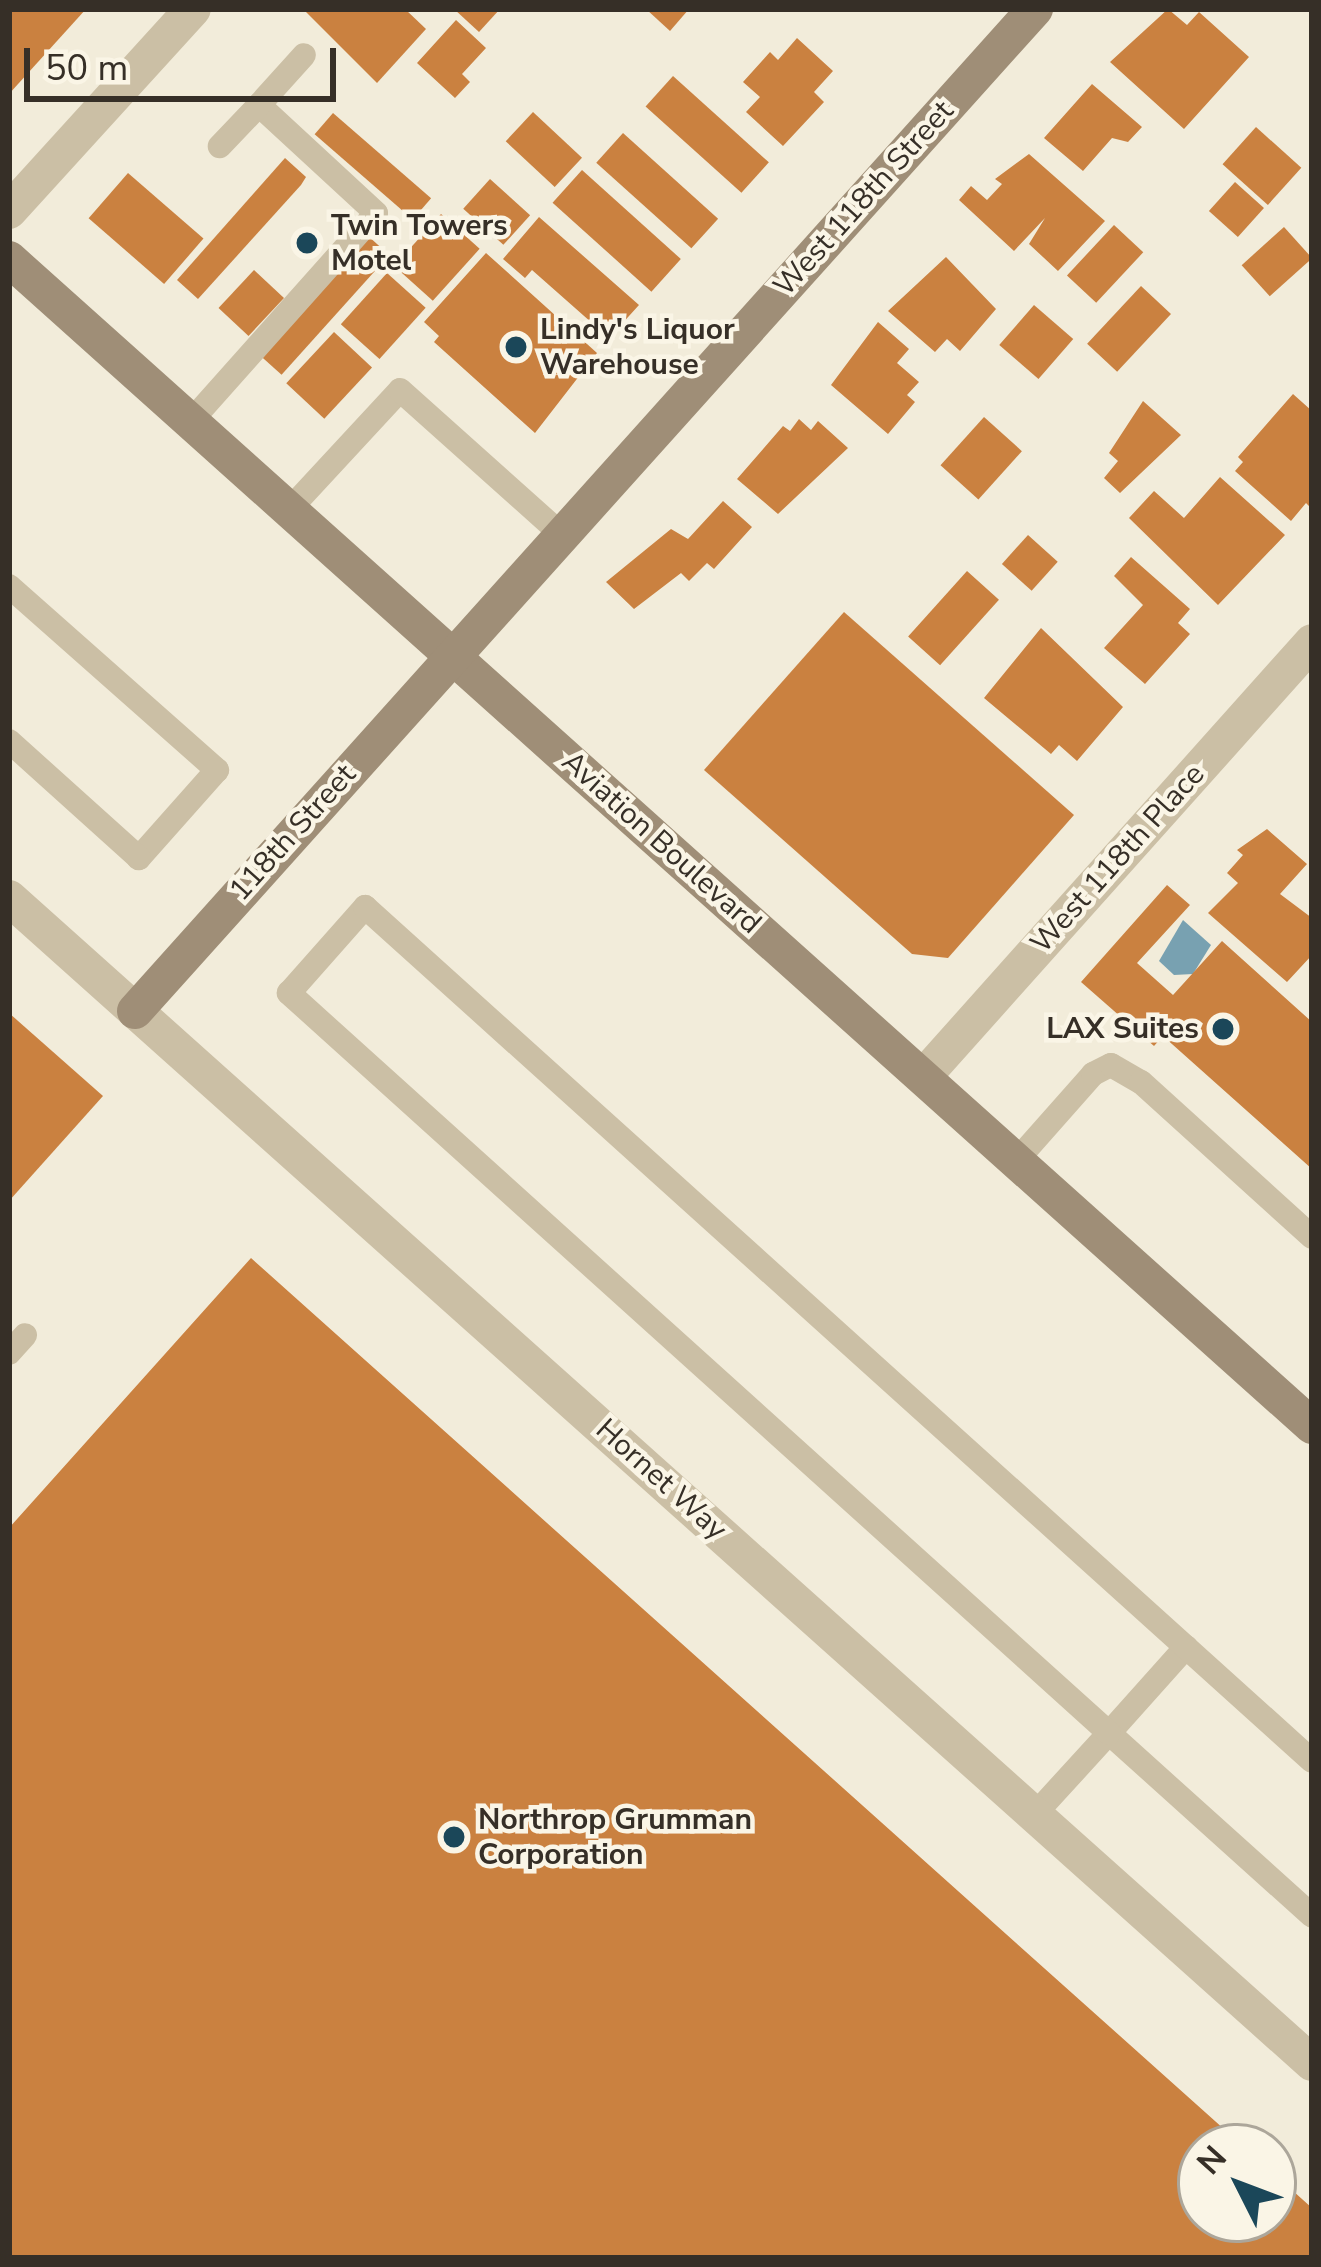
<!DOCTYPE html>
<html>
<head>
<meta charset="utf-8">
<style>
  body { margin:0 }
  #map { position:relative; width:1321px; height:2267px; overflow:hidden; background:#f2ecda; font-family:"Nunito Sans",sans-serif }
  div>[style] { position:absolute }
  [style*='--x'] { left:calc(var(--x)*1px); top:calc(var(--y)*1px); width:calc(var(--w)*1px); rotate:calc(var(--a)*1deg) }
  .water>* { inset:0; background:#78a1b1 }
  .building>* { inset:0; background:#ca8140; transform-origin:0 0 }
  .lane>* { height:24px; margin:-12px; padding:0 12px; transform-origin:12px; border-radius:12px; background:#cbbfa5 }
  .street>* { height:36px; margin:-18px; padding:0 18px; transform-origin:18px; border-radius:18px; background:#cbbfa5 }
  .secondary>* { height:36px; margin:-18px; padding:0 18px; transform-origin:18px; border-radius:18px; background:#9f8e77 }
  .dots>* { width:33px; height:33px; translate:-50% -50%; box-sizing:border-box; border:6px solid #faf5e6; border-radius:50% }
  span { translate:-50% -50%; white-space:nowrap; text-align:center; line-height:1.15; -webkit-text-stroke:9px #faf5e6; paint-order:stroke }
  .street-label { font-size:30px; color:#362f27 }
  .poi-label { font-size:30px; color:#362f27; font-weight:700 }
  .left { translate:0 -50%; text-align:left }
  .right { translate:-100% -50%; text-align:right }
  .frame { position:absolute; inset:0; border:12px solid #362f27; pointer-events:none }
  .north { position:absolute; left:1177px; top:2123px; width:120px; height:120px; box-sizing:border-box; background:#faf5e6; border:3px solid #aca69a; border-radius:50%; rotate:312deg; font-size:33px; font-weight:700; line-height:48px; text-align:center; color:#362f27 }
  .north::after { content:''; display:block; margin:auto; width:42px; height:54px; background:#1b4759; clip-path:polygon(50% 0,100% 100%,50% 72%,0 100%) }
  .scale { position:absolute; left:24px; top:48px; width:312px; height:54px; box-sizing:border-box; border:6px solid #362f27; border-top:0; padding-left:15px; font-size:36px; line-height:42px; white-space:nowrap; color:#362f27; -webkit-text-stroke:9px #faf5e6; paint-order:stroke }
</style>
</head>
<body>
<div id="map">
  <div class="water">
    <i style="clip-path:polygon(1183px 920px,1211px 945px,1193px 974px,1174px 975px,1159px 961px)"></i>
  </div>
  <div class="building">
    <i style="clip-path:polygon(9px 9px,86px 9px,9px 94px)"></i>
    <i style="clip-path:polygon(303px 9px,405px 9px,426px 29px,377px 83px)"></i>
    <i style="clip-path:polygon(454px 9px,500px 9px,479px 32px)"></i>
    <i style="clip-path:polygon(646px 9px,689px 9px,670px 31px)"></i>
    <i style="clip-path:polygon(1168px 9px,1187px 25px,1199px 12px,1249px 57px,1184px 129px,1110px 62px)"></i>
    <i style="clip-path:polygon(456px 20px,486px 48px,462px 74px,470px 82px,455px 98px,417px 63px)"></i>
    <i style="clip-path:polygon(797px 38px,833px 71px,814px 92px,824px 102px,783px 146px,746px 112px,760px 97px,743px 82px,770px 52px,778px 60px)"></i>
    <i style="left:673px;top:76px;width:129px;height:41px;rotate:42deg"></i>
    <i style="clip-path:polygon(1092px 84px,1142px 127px,1128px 142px,1112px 138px,1083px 171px,1044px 138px)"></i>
    <i style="left:533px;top:112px;width:67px;height:40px;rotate:43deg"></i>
    <i style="left:333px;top:113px;width:130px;height:28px;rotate:41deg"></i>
    <i style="left:1256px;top:127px;width:61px;height:50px;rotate:42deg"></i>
    <i style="left:623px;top:133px;width:128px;height:40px;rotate:42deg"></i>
    <i style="clip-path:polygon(1029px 154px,1105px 221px,1058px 271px,1029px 244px,1045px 218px,1014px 251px,959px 200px,971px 186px,987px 200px,1002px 184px,995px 179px)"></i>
    <i style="clip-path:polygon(285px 158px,306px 177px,301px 185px,198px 299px,177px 280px)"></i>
    <i style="left:582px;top:170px;width:133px;height:44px;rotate:42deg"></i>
    <i style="left:128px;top:173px;width:100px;height:60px;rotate:41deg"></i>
    <i style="left:490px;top:179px;width:54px;height:40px;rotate:42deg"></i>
    <i style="left:1235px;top:182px;width:39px;height:39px;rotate:42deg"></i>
    <i style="left:441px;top:214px;width:52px;height:70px;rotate:42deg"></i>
    <i style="clip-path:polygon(539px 217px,639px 305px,609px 338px,532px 270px,525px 278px,503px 259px)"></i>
    <i style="left:1114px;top:225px;width:40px;height:69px;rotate:43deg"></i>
    <i style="left:1284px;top:227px;width:42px;height:57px;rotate:48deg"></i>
    <i style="left:367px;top:235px;width:30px;height:161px;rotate:42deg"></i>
    <i style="clip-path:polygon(486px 253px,597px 353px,535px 433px,434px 342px,439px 336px,424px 322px)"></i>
    <i style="clip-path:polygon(946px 257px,996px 309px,960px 351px,947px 339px,935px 352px,888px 311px)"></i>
    <i style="left:254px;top:270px;width:41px;height:52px;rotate:43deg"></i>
    <i style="left:387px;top:273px;width:52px;height:69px;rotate:42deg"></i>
    <i style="left:1141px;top:286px;width:41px;height:79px;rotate:43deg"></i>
    <i style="left:1034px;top:305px;width:52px;height:53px;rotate:41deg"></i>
    <i style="clip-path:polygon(878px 322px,909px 349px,897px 363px,919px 382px,907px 395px,915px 402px,888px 434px,831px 385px)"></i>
    <i style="left:334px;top:332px;width:52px;height:70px;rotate:43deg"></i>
    <i style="clip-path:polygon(1293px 394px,1312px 411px,1312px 509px,1306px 503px,1291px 521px,1235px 471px,1243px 462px,1238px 457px)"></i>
    <i style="clip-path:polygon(1143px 401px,1181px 435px,1120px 493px,1104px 478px,1118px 461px,1109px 453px)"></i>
    <i style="left:984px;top:417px;width:51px;height:65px;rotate:42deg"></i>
    <i style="clip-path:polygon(799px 419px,811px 430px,818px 421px,848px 448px,778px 514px,737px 479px,783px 426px,790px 431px)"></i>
    <i style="clip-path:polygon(1220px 477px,1285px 535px,1218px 605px,1129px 518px,1154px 491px,1184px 518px)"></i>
    <i style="clip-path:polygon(723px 501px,752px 527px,714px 569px,707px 563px,689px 581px,681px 573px,634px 609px,606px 582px,671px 529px,688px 539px)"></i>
    <i style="left:1028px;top:535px;width:40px;height:39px;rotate:42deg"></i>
    <i style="clip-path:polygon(1131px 557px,1190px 609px,1178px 623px,1190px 634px,1145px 684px,1104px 648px,1143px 605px,1114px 576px)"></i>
    <i style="left:967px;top:571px;width:43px;height:88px;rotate:42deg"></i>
    <i style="clip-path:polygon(844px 612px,1074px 815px,948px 958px,912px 954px,704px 770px)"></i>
    <i style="clip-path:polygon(1041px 628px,1123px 707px,1077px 761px,1059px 745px,1051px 754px,984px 698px)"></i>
    <i style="clip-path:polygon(1267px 829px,1307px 864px,1280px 894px,1312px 918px,1312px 955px,1287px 982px,1208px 913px,1238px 883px,1227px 873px,1243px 855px,1237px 850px)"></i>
    <i style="clip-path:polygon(1167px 885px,1190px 905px,1137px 963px,1173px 995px,1222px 941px,1312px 1022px,1312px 1169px,1163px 1036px,1154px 1046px,1081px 982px)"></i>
    <i style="clip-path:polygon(9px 1013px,103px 1096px,9px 1201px)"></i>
    <i style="clip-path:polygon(251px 1258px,1244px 2147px,1201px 2147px,1201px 2219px,1273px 2219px,1273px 2173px,1312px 2208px,1312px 2258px,9px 2255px,9px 1528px)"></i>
  </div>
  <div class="lane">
    <i style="--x:259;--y:105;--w:67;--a:-48"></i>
    <i style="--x:191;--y:421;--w:278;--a:-48.3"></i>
    <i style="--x:376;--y:213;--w:159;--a:-137.3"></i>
    <i style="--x:259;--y:105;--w:57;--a:133.6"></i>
    <i style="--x:289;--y:510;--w:163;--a:-47.2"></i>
    <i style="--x:400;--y:390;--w:216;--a:41.8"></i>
    <i style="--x:9;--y:586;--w:278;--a:41.5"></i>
    <i style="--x:217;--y:770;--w:118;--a:131.6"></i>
    <i style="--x:139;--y:858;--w:175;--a:-138"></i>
    <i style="--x:1017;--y:1160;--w:115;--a:-48.5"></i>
    <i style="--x:1093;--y:1074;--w:20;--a:-27"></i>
    <i style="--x:1111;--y:1065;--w:34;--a:30"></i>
    <i style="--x:1141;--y:1082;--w:231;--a:42.2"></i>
    <i style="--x:9;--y:1353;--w:24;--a:-48"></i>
    <i style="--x:1186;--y:1647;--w:115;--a:131.8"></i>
    <i style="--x:1109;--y:1733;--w:273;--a:42"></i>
    <i style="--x:1036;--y:1813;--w:108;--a:-47.6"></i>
    <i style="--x:1109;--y:1733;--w:1105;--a:-137.94"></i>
    <i style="--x:289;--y:993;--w:115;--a:-48.5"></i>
    <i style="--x:365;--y:907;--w:1275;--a:42.04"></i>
  </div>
  <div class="street">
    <i style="--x:9;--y:211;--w:273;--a:-47.7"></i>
    <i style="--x:9;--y:898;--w:1748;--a:41.8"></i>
    <i style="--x:924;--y:1076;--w:582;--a:-48.2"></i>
  </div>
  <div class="secondary">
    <i style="--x:9;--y:259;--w:1749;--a:41.85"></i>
    <i style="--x:135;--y:1011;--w:1347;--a:-48.07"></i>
  </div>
  <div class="dots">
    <i style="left:307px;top:243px;background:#1b4759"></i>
    <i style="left:516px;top:347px;background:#1b4759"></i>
    <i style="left:1223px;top:1029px;background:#1b4759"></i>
    <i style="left:454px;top:1837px;background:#1b4759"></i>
  </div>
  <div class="street-label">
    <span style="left:864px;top:199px;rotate:-48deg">West 118th Street</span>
    <span style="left:293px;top:833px;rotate:-48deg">118th Street</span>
    <span style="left:661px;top:843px;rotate:42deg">Aviation Boulevard</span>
    <span style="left:1118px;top:859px;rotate:-48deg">West 118th Place</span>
    <span style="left:661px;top:1480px;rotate:42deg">Hornet Way</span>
  </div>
  <div class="poi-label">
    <span class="left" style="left:331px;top:243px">Twin Towers<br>Motel</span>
    <span class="left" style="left:540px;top:347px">Lindy's Liquor<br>Warehouse</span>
    <span class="right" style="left:1199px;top:1029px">LAX Suites</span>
    <span class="left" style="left:478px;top:1837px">Northrop Grumman<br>Corporation</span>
  </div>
  <div class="frame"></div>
  <div class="north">N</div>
  <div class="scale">50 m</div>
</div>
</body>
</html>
